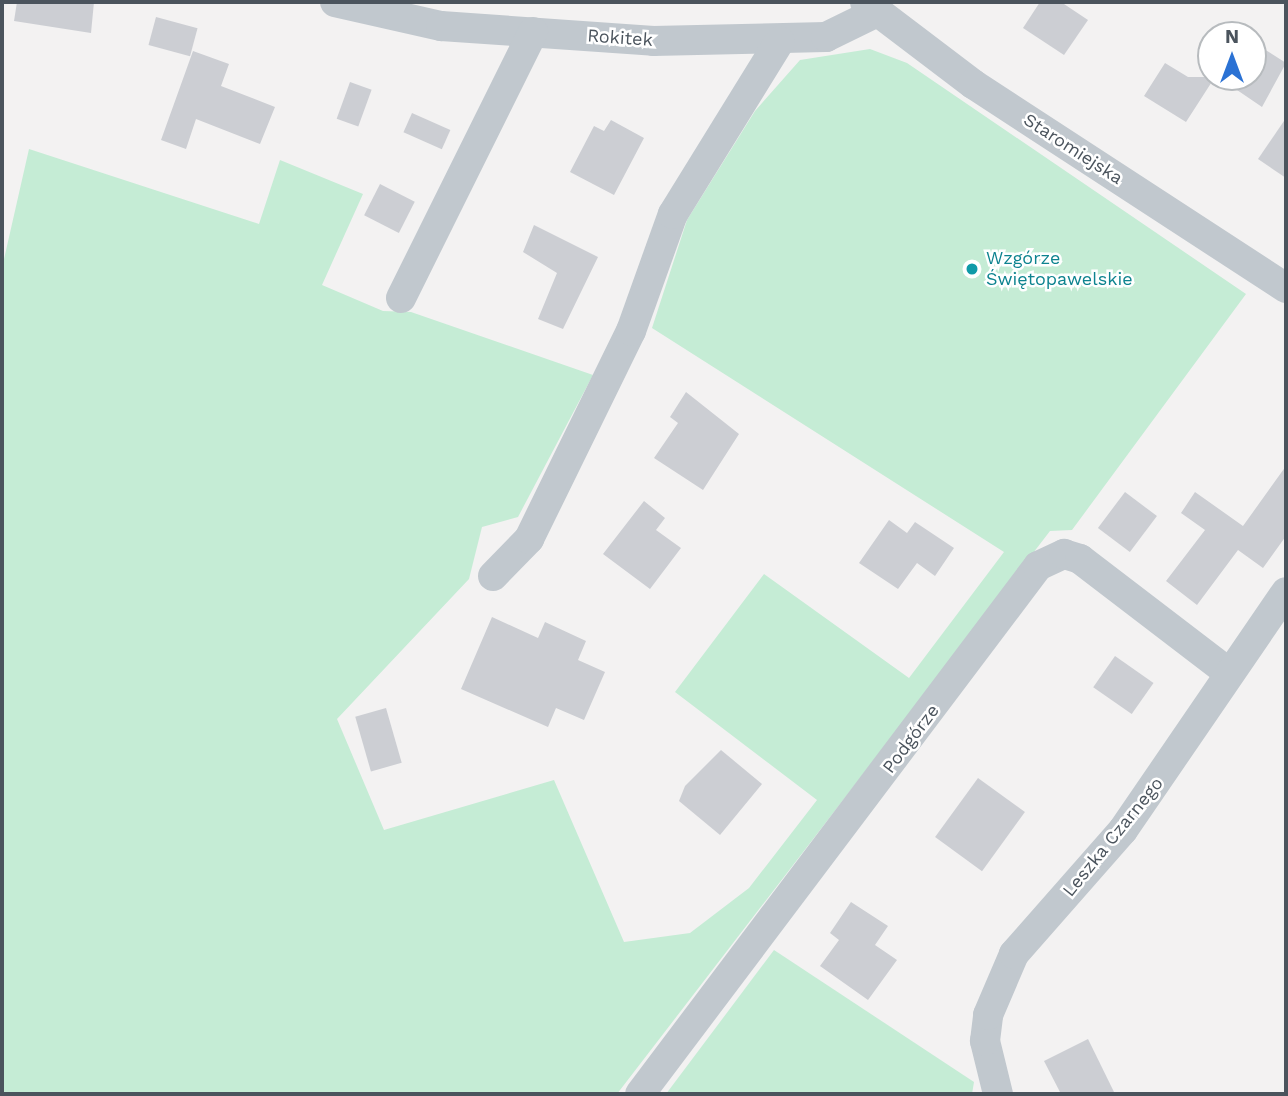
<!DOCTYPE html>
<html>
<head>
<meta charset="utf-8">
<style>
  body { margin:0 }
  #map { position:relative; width:1288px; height:1096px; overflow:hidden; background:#f3f2f2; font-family:"Work Sans",sans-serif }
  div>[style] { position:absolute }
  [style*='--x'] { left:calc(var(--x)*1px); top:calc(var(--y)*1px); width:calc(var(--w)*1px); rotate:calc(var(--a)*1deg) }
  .green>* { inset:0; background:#c5ecd5 }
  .building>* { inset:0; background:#ccced3; transform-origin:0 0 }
  .minor>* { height:30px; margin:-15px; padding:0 15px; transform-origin:15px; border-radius:15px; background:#c1c8ce }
  .dots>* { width:19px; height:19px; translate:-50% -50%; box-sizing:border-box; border:4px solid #fff; border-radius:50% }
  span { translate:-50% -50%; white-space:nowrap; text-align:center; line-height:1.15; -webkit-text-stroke:5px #fff; paint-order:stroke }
  .street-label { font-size:18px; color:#4b545d }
  .culture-label { font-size:18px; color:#0d838f }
  .left { translate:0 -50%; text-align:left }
  .frame { position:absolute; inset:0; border:4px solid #4b545d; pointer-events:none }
  .north { position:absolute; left:1197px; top:21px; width:70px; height:70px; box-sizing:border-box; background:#fff; border:2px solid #b7bbbe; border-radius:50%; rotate:0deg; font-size:19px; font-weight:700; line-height:28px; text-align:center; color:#4b545d }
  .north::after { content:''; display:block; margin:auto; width:24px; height:32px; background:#2b72d4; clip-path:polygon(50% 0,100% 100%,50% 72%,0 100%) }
</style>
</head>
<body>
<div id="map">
  <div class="green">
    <i style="clip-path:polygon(870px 49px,907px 63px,1246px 294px,1072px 530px,1050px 531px,617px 1094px,2px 1094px,2px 268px,29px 149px,259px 224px,280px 160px,363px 194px,322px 285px,383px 311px,411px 312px,593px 375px,518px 517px,482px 527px,469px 579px,337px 719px,384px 830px,554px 780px,624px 942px,690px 933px,749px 888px,817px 800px,675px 692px,764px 574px,909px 678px,1004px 552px,652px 328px,687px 220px,755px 111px,800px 60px)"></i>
    <i style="clip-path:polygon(774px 950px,974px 1082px,972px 1094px,666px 1094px)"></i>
  </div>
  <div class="building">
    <i style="clip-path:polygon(17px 2px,94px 2px,91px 33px,14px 21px)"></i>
    <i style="clip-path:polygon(1040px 2px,1061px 2px,1088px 20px,1064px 55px,1023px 28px)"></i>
    <i style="left:156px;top:17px;width:43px;height:29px;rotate:15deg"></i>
    <i style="clip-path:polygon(1253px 42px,1286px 63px,1262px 107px,1218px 77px,1253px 77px)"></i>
    <i style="clip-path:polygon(193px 51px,229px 64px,221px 86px,275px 107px,260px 144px,196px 119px,186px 149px,161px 140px)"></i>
    <i style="clip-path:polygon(1165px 63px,1188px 77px,1215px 77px,1186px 122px,1144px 96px)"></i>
    <i style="left:350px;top:82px;width:23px;height:39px;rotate:20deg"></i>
    <i style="left:412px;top:113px;width:42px;height:21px;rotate:24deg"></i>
    <i style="clip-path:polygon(1286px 118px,1286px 178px,1258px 159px)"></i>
    <i style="clip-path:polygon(611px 120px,644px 138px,614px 195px,570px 172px,594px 126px,604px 131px)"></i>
    <i style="left:380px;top:184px;width:39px;height:35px;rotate:27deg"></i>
    <i style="clip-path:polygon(534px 225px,598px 257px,563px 329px,538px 319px,557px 273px,523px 252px)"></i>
    <i style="clip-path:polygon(686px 392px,739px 434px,703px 490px,654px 458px,678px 423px,670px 417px)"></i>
    <i style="clip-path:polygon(1286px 466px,1286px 536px,1263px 568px,1238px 550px,1197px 605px,1166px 581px,1205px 530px,1181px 513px,1195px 492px,1243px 526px)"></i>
    <i style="left:1125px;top:492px;width:40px;height:45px;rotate:37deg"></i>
    <i style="clip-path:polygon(644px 501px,665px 518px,656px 530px,681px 548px,650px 589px,603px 554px)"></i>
    <i style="clip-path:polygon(889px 520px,907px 533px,915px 522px,954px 548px,935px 576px,917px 563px,898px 589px,859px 563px)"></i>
    <i style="clip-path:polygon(492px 617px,538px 638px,545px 622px,586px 641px,578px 660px,605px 672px,584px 720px,556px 708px,548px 727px,461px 689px)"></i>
    <i style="left:1115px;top:656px;width:47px;height:38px;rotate:35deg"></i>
    <i style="left:386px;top:708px;width:57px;height:32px;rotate:74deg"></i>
    <i style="clip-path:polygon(721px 750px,762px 784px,720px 835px,679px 801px,685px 786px)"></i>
    <i style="left:978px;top:778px;width:58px;height:73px;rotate:36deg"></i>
    <i style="clip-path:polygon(851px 902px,888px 926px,875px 945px,897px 960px,868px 1000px,820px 966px,839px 940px,830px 933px)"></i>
    <i style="clip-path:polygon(1088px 1039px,1115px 1094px,1061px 1094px,1044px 1061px)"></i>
  </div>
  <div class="minor">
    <i style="--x:335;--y:2;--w:109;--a:12.8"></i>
    <i style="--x:441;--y:26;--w:213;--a:4"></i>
    <i style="--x:653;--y:41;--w:173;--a:-1.3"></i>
    <i style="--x:826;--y:37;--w:57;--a:-26.1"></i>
    <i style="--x:865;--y:2;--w:136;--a:37.2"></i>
    <i style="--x:973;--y:84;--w:374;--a:33.1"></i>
    <i style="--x:401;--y:298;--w:297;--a:-63.6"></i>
    <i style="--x:493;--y:576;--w:52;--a:-45.8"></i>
    <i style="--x:529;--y:539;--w:232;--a:-63.9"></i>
    <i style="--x:631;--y:331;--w:124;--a:-70.3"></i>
    <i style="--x:673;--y:214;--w:203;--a:-58.3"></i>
    <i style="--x:640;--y:1094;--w:661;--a:-52.99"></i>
    <i style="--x:1038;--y:566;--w:29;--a:-25"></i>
    <i style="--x:1064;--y:554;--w:17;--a:17"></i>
    <i style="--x:1080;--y:559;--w:186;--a:37.4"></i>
    <i style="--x:998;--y:1094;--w:55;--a:-103.8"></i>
    <i style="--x:985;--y:1041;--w:26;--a:-83"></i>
    <i style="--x:988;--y:1015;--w:66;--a:-66.9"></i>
    <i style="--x:1014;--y:954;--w:165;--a:-48.7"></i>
    <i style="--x:1123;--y:830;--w:288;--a:-55.6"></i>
  </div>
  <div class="dots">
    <i style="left:972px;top:269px;background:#0f9aa8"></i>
  </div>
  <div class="street-label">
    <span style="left:620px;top:38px;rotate:4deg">Rokitek</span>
    <span style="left:1073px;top:149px;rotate:33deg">Staromiejska</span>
    <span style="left:911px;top:739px;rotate:-53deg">Podgórze</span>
    <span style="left:1113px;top:837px;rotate:-51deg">Leszka Czarnego</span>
  </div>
  <div class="culture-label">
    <span class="left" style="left:986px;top:269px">Wzgórze<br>Świętopawelskie</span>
  </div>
  <div class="frame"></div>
  <div class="north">N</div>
</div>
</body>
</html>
